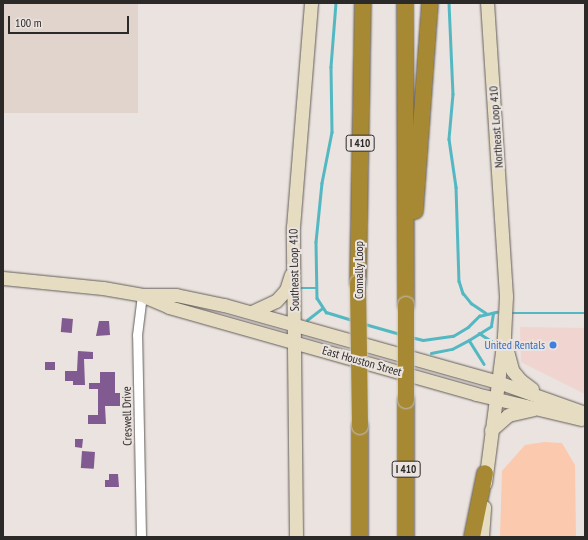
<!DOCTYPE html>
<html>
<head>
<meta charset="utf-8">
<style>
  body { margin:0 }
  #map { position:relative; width:588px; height:540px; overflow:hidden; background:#eae3df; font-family:"PT Sans Narrow",sans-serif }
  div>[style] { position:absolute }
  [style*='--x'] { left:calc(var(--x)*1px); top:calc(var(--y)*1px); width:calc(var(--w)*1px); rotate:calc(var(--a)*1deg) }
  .commercial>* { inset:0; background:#efd4d0 }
  .built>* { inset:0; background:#e1d4cc; transform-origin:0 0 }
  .green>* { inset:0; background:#fbc9ad }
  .stream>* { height:2.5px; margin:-1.25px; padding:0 1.25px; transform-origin:1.25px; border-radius:1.25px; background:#54b8c3 }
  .building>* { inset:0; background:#815a91; transform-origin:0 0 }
  .roads { filter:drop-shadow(0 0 1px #645e5b) drop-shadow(0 0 1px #645e5b) }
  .minor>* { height:9px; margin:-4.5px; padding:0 4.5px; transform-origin:4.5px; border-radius:4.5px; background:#fff }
  .secondary>* { height:13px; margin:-6.5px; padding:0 6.5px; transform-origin:6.5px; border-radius:6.5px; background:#e5dcc2 }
  .motorway>* { height:16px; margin:-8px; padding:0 8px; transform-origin:8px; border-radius:8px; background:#a78933 }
  .bridges { filter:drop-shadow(0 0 1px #c4c3c3) drop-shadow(0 0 1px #c4c3c3) }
  .motorway-bridge>* { height:16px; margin:-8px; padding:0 8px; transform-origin:8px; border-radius:8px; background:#a78933 }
  .dots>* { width:11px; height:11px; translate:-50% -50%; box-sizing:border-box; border:2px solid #eae3df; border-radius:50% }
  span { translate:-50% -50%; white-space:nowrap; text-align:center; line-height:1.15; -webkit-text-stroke:4px #eae3df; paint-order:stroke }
  .shield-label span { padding:1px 3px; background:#eae3df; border:1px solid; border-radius:3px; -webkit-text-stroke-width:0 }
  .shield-label { font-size:11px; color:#2c2a28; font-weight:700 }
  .street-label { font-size:12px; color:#2c2a28 }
  .shop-label { font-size:12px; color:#366cbe }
  .right { translate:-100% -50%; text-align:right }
  .frame { position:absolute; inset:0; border:4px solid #2c2a28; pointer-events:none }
  .scale { position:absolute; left:8px; top:16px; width:121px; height:18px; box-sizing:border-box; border:2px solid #2c2a28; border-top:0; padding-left:5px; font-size:12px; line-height:14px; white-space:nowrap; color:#2c2a28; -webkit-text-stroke:3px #eae3df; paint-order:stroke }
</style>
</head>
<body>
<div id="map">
  <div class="commercial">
    <i style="clip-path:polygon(520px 327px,585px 328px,585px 394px,521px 362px)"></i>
  </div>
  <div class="built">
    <i style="left:3px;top:3px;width:135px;height:110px"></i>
  </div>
  <div class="green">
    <i style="clip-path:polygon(544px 442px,562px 443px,575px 465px,576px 537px,500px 537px,502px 471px,525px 445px)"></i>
  </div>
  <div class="stream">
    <i style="--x:336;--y:3;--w:64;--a:94.5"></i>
    <i style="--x:331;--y:67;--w:65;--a:89.1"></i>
    <i style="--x:332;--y:132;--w:52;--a:101.1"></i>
    <i style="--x:322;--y:183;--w:59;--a:95.8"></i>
    <i style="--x:316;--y:242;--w:56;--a:89"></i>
    <i style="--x:317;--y:298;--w:17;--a:57"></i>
    <i style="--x:326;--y:312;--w:27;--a:17"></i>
    <i style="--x:449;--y:3;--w:91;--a:87.5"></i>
    <i style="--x:453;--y:94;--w:45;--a:95.1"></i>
    <i style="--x:449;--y:139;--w:49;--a:81.7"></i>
    <i style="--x:456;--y:187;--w:94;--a:88.2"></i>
    <i style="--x:459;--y:281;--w:13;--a:72"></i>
    <i style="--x:463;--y:293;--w:13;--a:51"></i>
    <i style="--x:471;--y:303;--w:18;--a:34"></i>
    <i style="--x:300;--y:288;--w:17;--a:0"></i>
    <i style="--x:512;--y:313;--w:73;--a:0"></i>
    <i style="--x:307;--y:320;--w:18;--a:-38"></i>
    <i style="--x:365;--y:324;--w:36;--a:16"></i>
    <i style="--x:479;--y:333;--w:20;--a:33"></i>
    <i style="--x:411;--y:337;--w:12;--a:14"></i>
    <i style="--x:423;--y:340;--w:30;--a:-8"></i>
    <i style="--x:453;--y:336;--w:17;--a:-31"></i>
    <i style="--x:468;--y:327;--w:16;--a:-45"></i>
    <i style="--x:479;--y:316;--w:18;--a:-13"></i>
    <i style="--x:469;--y:340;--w:28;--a:58"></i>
    <i style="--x:431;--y:353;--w:21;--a:-11"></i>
    <i style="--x:452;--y:349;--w:19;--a:-28"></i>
    <i style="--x:469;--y:340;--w:26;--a:-32"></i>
    <i style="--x:491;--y:326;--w:13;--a:-81"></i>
  </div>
  <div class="building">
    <i style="left:62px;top:318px;width:11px;height:14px;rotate:5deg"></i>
    <i style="clip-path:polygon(99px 321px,109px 321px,110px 335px,96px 336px)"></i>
    <i style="clip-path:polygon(78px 351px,93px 352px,93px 359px,84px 359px,85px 385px,73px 385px,73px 381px,65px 381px,65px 371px,77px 371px)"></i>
    <i style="left:45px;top:362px;width:10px;height:8px"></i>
    <i style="clip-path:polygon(100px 372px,115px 372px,115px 393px,120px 393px,120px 406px,105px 406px,106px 424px,88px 424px,88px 415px,98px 415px,98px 389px,89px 389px,89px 383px,100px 383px)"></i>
    <i style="clip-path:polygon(75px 439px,83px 439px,82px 448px,75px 447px)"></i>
    <i style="left:82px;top:451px;width:13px;height:17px;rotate:4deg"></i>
    <i style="clip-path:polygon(109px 474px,118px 474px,119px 487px,105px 487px,105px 480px,109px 480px)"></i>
  </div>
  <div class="roads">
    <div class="minor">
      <i style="--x:141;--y:537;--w:202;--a:-91.1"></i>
      <i style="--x:137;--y:335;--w:40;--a:-82.9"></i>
    </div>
    <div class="secondary">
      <i style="--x:3;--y:278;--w:100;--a:5.7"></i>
      <i style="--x:103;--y:288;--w:40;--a:10"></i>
      <i style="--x:142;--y:295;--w:34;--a:0"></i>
      <i style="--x:176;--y:295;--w:49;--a:11.8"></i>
      <i style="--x:224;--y:305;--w:285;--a:15.7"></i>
      <i style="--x:498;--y:382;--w:92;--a:19.6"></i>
      <i style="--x:146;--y:297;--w:25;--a:23"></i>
      <i style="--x:169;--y:307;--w:319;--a:15.8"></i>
      <i style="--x:476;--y:394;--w:108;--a:13.4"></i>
      <i style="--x:252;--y:312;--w:26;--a:-25"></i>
      <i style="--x:276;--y:301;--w:15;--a:-48"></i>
      <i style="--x:286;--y:290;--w:16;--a:-72"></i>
      <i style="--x:506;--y:347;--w:24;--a:75"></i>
      <i style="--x:512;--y:370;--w:13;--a:51"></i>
      <i style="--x:520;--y:380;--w:15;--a:37"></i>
      <i style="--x:491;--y:430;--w:23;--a:-41"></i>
      <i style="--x:508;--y:415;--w:26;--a:-13"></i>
      <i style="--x:485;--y:483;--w:148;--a:-82.6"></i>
      <i style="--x:504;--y:336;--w:40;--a:-87.1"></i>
      <i style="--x:506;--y:296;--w:294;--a:-93.7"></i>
      <i style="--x:296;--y:537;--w:310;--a:-90.6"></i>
      <i style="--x:293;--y:227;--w:225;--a:-85.4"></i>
      <i style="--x:482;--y:537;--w:30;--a:-86"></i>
    </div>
    <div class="motorway">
      <i style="--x:405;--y:3;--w:302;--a:89.8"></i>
      <i style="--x:415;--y:211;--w:209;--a:-85.9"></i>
      <i style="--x:358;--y:283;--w:280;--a:-89"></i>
      <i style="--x:360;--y:537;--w:111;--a:-90"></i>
      <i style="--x:406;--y:537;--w:137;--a:-90"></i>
      <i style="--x:472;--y:537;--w:65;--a:-78.5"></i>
    </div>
  </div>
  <div class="bridges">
    <div class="motorway-bridge">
      <i style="--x:358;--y:283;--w:143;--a:89.2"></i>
      <i style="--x:406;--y:305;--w:95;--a:90"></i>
    </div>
  </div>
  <div class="dots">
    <i style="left:553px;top:345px;background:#3f7fe0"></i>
  </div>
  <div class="shield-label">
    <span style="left:360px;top:143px">I 410</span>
    <span style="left:406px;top:469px">I 410</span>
  </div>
  <div class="street-label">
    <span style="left:496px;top:127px;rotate:-94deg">Northeast Loop 410</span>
    <span style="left:294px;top:270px;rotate:-91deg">Southeast Loop 410</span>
    <span style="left:359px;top:270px;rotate:-90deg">Connally Loop</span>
    <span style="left:362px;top:361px;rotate:16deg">East Houston Street</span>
    <span style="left:127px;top:416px;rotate:-91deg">Creswell Drive</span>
  </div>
  <div class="shop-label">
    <span class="right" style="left:545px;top:345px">United Rentals</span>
  </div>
  <div class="frame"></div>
  <div class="scale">100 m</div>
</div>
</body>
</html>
